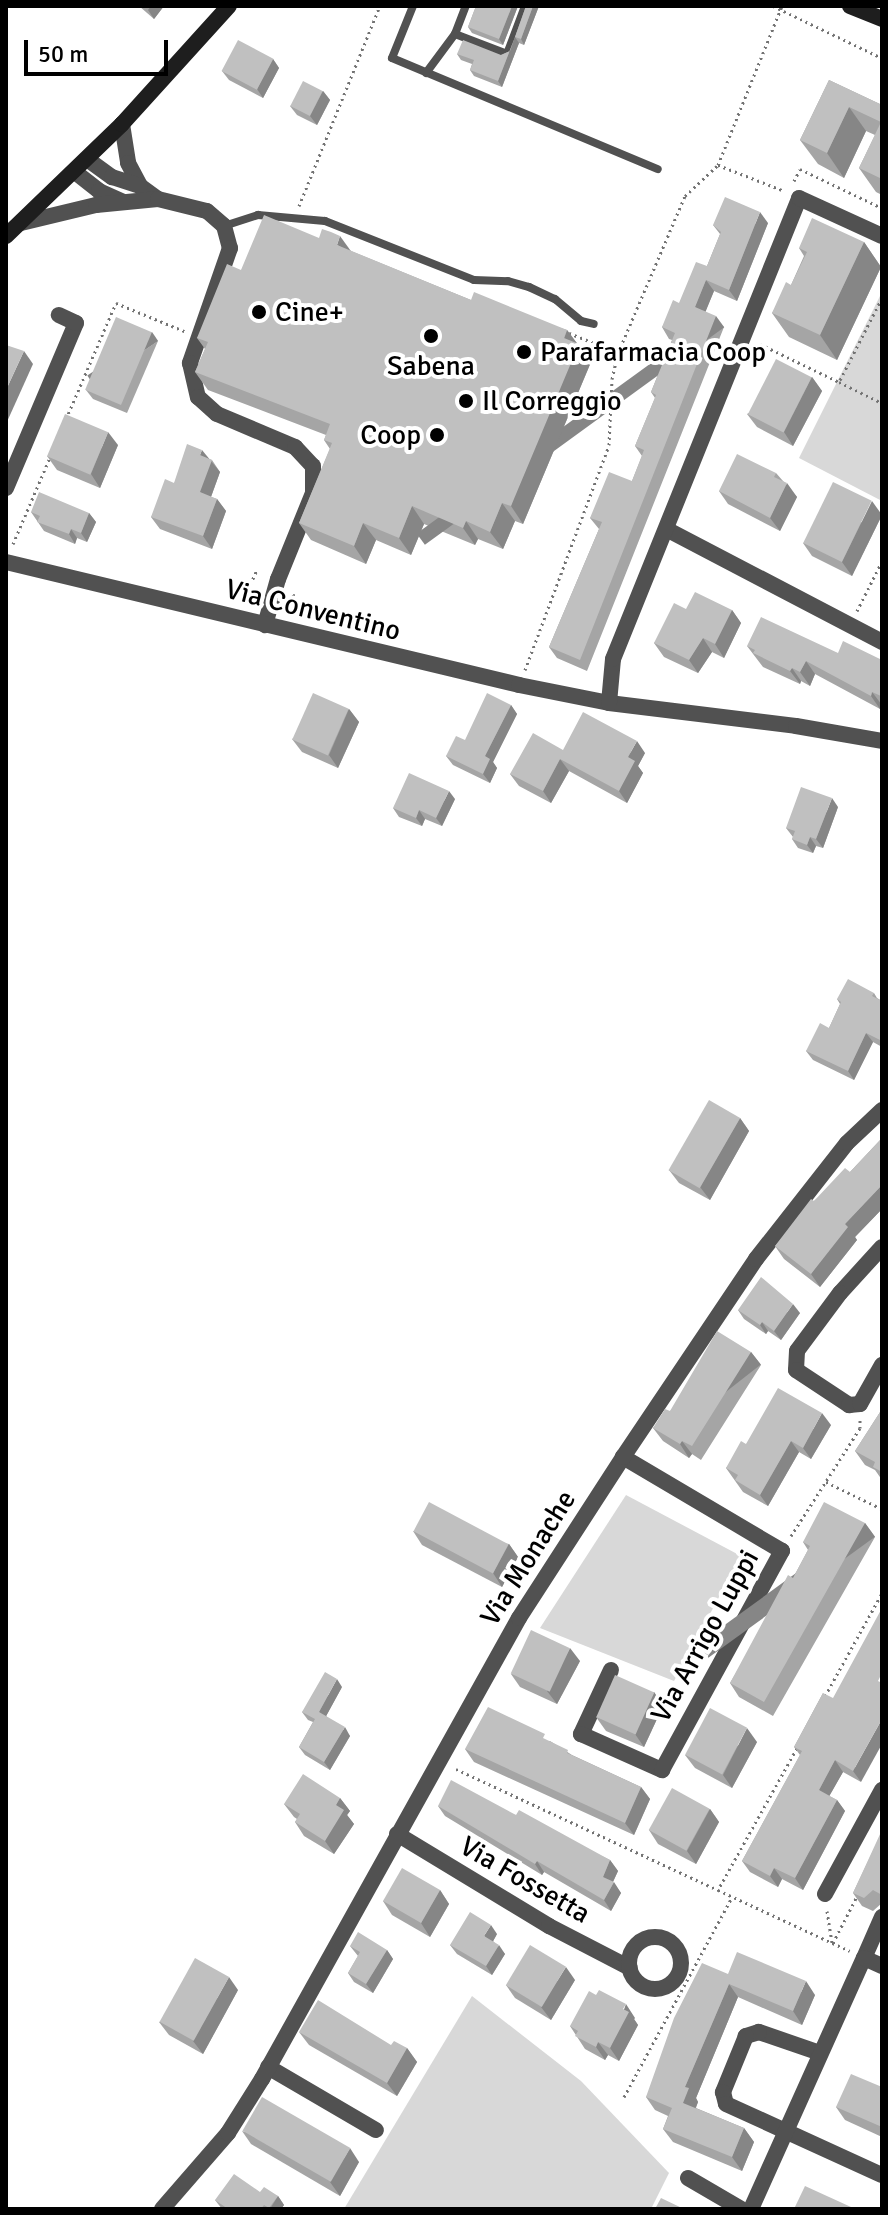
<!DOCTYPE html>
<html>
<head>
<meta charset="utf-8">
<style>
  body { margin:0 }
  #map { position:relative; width:888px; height:2215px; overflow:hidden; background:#fff; font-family:Signika,sans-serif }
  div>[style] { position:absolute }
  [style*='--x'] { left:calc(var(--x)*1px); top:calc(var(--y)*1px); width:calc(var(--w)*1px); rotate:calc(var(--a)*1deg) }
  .green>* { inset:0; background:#d8d8d8 }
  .path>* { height:3px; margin-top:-1.5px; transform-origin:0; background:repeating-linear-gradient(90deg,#737373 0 2px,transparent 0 6px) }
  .service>* { height:8px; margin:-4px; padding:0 4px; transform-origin:4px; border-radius:4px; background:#515151 }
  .minor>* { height:16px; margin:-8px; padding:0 8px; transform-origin:8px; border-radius:8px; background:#515151 }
  .minor>.ring { margin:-8px; padding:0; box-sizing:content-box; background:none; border:16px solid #515151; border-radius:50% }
  .secondary>* { height:16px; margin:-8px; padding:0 8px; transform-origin:8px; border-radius:8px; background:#1e1e1e }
  .wall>* { inset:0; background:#a5a5a5 }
  .shaded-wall>* { inset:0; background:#868686; transform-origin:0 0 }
  .building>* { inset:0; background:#c0c0c0; transform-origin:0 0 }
  .dots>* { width:22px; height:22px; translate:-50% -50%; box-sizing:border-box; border:4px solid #fff; border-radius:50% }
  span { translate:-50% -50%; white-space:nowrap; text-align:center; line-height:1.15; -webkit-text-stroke:8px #fff; paint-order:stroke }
  .poi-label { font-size:28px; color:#000 }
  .left { translate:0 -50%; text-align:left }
  .right { translate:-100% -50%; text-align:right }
  .street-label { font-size:28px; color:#000 }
  .frame { position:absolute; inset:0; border:8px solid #000; pointer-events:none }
  .scale { position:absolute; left:24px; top:40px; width:144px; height:36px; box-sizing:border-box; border:4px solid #000; border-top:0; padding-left:10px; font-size:24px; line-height:28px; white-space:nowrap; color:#000; -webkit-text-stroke:6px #fff; paint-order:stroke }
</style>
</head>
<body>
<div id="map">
  <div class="green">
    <i style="clip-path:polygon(882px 292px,882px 501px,799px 458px)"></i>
    <i style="clip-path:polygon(626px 1495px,741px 1556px,674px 1681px,540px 1628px)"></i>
    <i style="clip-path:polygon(472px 1996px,581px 2081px,669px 2173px,651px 2209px,344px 2209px)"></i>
  </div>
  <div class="path">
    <i style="--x:773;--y:6;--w:121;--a:25.5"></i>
    <i style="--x:718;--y:165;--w:69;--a:21.3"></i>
    <i style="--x:794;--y:181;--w:13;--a:-63"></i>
    <i style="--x:800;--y:169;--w:91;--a:25.4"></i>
    <i style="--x:299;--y:206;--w:216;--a:-68"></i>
    <i style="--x:882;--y:298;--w:94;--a:117.1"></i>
    <i style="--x:839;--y:382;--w:48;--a:26"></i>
    <i style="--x:569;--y:333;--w:52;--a:21.6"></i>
    <i style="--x:760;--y:344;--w:88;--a:25.7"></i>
    <i style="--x:66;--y:419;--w:126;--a:-66.7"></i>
    <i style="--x:116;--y:303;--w:74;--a:22.4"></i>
    <i style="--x:13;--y:544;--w:97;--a:-66.9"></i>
    <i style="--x:293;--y:594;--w:24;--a:60"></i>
    <i style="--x:243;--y:601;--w:34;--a:-66"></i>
    <i style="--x:857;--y:611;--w:56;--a:-63.4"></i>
    <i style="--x:525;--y:670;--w:240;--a:-69.5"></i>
    <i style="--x:609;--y:445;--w:66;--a:-87.4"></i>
    <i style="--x:612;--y:379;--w:27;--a:-77"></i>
    <i style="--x:618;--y:353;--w:171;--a:-66.9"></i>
    <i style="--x:685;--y:196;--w:45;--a:-43.2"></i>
    <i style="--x:718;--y:165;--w:171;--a:-68.1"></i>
    <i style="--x:826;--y:1482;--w:62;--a:25.7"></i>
    <i style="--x:791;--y:1536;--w:128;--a:-57.4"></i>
    <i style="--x:860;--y:1428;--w:8;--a:-90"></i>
    <i style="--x:825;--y:1696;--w:118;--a:-61"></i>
    <i style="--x:797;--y:1748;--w:162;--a:119.1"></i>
    <i style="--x:718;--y:1890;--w:145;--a:24.8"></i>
    <i style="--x:456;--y:1769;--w:289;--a:24.8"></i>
    <i style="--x:827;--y:1911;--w:32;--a:81"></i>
    <i style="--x:833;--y:1943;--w:53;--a:-62.9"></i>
    <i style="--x:624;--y:2097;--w:227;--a:-61.6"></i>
  </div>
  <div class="service">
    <i style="--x:413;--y:6;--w:56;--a:112"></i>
    <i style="--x:392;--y:58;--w:288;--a:22.7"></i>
    <i style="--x:455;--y:34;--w:30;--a:-69"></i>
    <i style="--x:426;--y:73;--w:49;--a:-53.4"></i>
    <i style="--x:455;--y:34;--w:56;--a:21"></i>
    <i style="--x:507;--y:54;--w:51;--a:-69.4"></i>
    <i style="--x:224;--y:226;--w:36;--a:-18"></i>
    <i style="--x:258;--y:215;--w:67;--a:5.1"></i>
    <i style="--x:325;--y:221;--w:160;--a:21.6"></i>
    <i style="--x:474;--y:280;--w:34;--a:2"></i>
    <i style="--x:508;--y:281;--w:22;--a:16"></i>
    <i style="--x:529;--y:287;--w:29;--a:25"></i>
    <i style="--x:555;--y:299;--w:34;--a:40"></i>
    <i style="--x:581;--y:321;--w:13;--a:13"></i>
  </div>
  <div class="minor">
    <i style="--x:122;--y:124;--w:39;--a:81"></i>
    <i style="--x:128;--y:163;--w:26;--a:62"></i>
    <i style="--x:140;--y:186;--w:22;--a:36"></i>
    <i style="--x:87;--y:159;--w:31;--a:36"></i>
    <i style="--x:112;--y:177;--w:29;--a:18"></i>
    <i style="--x:75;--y:172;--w:31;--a:38"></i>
    <i style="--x:99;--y:191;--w:27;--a:24"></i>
    <i style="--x:21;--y:223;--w:77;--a:-13.5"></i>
    <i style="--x:96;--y:205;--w:62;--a:-5.5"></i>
    <i style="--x:158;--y:199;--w:50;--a:13.8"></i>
    <i style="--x:207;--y:211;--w:23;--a:41"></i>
    <i style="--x:224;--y:226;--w:23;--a:75"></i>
    <i style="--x:230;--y:248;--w:122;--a:109.2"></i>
    <i style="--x:190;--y:363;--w:35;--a:77"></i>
    <i style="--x:198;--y:397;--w:25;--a:42"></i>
    <i style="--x:217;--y:414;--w:85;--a:22.9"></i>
    <i style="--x:295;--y:447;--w:26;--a:47"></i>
    <i style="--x:313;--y:466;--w:27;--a:90"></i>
    <i style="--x:313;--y:493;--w:93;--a:112.1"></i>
    <i style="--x:278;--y:579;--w:48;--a:105.8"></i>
    <i style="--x:6;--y:488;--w:179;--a:-67"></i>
    <i style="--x:76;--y:323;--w:19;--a:-155"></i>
    <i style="--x:668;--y:530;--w:242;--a:27.6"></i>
    <i style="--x:6;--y:562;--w:528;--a:13.48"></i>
    <i style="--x:519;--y:685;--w:92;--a:11.3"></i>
    <i style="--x:609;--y:703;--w:188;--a:7"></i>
    <i style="--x:796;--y:726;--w:87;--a:9.9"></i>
    <i style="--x:609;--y:703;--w:44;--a:-84.8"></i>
    <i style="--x:613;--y:659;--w:497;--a:-68"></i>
    <i style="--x:799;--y:198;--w:91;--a:24.6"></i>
    <i style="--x:882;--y:1247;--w:62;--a:132.4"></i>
    <i style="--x:840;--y:1293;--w:72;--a:126.6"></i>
    <i style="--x:797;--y:1351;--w:19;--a:93"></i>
    <i style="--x:796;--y:1370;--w:64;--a:33.4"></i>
    <i style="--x:849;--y:1405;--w:11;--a:-5"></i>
    <i style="--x:860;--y:1404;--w:45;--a:-60.6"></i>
    <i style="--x:611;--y:1670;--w:71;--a:115.1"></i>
    <i style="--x:581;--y:1734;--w:89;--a:24"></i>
    <i style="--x:662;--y:1770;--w:250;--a:-61.3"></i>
    <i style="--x:782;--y:1551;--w:185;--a:-149.4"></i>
    <i style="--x:397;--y:1834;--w:178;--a:31.2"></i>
    <i style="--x:549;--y:1926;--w:91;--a:27.4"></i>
    <i style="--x:825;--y:1894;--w:119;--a:-61.3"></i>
    <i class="ring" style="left:629px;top:1937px;width:36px;height:36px"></i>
    <i style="--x:864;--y:1958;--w:45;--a:-66.3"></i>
    <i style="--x:820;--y:2053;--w:65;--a:-161"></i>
    <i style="--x:759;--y:2032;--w:14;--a:163"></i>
    <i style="--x:746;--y:2036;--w:61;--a:112.3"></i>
    <i style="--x:723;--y:2092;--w:12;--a:76"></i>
    <i style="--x:726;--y:2104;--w:171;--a:24.5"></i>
    <i style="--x:268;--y:2067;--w:125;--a:30.3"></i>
    <i style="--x:688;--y:2178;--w:61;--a:30.3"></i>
    <i style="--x:162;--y:2209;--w:101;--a:-49"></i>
    <i style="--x:228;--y:2133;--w:64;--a:-57.8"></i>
    <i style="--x:262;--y:2079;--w:528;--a:-60.86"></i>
    <i style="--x:519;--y:1618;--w:192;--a:-57.1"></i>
    <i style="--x:623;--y:1457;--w:239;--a:-56.1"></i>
    <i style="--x:756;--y:1259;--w:147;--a:-51.9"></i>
    <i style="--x:847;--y:1143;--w:48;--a:-43.3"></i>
    <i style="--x:751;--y:2209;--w:275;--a:-65.8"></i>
    <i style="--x:864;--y:1958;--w:20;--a:24"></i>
  </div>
  <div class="secondary">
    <i style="--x:850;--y:6;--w:35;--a:22"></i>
    <i style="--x:6;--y:236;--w:161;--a:-44"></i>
    <i style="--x:122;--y:124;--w:159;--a:-47.8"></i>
  </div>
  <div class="wall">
    <i style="clip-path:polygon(139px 6px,164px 6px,154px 19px)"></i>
    <i style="clip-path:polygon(476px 6px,518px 6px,503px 45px,472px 33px,468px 27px)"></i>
    <i style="clip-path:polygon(526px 6px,539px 6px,524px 45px,519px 43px,502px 87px,474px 76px,470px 70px,472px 64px,461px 60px,457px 54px,501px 55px,510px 51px)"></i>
    <i style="clip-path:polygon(273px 59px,279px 68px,263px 98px,229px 80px,222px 71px)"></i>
    <i style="clip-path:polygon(829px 80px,882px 105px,882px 195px,876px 192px,859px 168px,875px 135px,866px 131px,844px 178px,818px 164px,800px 140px)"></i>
    <i style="clip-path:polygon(323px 91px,330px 100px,317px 125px,297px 115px,290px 106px)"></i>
    <i style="clip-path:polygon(768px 223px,737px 301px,714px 291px,705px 312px,724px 327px,587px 671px,557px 658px,549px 647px,599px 529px,590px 518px,632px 481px,642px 456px,635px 446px,655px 398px,651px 392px,672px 340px,669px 339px,662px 327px,707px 266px,720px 234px,713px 225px)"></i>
    <i style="clip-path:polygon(319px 238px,471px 300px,567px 330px,591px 362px,523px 524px,515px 521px,503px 549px,478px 539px,475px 545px,424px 524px,411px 555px,376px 540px,366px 564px,311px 540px,299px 523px,330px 449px,324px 440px,326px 435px,208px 390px,195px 372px,205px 349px,197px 338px,241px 270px)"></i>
    <i style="clip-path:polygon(864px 242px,881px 267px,837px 360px,789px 337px,772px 313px,791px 285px,804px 256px,799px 248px)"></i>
    <i style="clip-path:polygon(158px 341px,127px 413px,93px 399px,86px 390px)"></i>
    <i style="clip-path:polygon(812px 377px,822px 391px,793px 446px,757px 427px,747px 414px)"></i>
    <i style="clip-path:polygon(118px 445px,100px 488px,57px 470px,47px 456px)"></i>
    <i style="clip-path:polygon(209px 459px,212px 460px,220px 472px,211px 497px,217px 499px,226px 511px,212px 549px,160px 529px,151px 517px,174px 483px)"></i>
    <i style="clip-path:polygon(776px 473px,797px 497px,780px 531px,728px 504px,719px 491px)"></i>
    <i style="clip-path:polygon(31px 512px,89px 513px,96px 522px,87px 542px,77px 538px,75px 544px,44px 531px)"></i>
    <i style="clip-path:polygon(882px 515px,852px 576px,812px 556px,803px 543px)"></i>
    <i style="clip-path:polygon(686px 609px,732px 610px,741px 623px,724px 658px,712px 652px,698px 673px,664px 657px,654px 643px)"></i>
    <i style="clip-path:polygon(747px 646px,838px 653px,882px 660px,882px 705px,880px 709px,815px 674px,810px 686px,801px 681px,800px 684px,763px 667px)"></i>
    <i style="clip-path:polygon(511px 705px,517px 714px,493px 762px,497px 768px,490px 783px,453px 765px,446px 756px)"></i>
    <i style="clip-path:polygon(349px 709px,359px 722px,338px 768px,302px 752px,292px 739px)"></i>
    <i style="clip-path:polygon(563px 750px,645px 753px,638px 766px,643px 773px,627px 803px,569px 771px,551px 803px,519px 786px,510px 774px)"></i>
    <i style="clip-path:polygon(455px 799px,442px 826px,425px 819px,422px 826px,399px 817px,393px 808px)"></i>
    <i style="clip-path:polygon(838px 807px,823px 848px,816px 846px,813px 853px,798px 848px,792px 839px,793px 837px,786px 828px)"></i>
    <i style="clip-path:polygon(874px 993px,877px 998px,882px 1001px,882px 1047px,873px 1042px,854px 1080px,813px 1060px,806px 1051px,829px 1028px,840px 1004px,837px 999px)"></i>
    <i style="clip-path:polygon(740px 1118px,749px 1131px,710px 1200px,679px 1183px,669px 1170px)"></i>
    <i style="clip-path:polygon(882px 1138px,882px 1209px,855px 1237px,857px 1240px,820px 1287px,784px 1259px,775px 1246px,814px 1201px,850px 1172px)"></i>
    <i style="clip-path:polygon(738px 1310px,800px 1313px,781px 1340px,768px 1331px,766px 1334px,744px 1319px)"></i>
    <i style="clip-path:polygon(751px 1352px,761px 1365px,701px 1460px,692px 1454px,689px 1458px,663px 1441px,653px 1428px,670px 1411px)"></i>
    <i style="clip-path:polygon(882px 1409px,882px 1480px,875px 1470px,865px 1465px,855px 1451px)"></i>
    <i style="clip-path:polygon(831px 1425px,811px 1459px,799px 1452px,768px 1506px,743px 1492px,726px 1468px,746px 1444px)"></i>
    <i style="clip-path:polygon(865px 1523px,875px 1537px,773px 1716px,739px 1697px,730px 1683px,793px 1578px,808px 1550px,803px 1542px)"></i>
    <i style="clip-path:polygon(413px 1531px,509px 1544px,518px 1557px,502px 1587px,422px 1545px)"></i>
    <i style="clip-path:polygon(580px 1661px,557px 1704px,520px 1687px,511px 1674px)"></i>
    <i style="clip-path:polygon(342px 1687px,326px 1716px,350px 1736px,330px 1770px,305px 1755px,299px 1747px,313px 1722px,308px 1720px,302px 1712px)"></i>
    <i style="clip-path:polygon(654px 1692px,663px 1706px,644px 1747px,606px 1731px,596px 1717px)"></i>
    <i style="clip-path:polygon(823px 1693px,861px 1782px,843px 1772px,829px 1796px,837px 1800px,845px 1811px,803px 1890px,782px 1879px,778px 1887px,750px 1872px,742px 1861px,800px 1755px,794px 1747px)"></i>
    <i style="clip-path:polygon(550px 1741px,572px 1755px,641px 1787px,650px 1799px,634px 1835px,474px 1762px,465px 1749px)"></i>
    <i style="clip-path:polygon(757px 1742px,732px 1788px,695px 1768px,685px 1755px)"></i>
    <i style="clip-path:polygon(340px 1798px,350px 1811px,347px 1815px,354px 1824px,334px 1854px,304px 1836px,295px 1822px,297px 1819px,294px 1817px,284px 1804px)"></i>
    <i style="clip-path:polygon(438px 1806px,516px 1815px,610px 1860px,618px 1871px,613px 1882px,621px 1893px,611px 1911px,544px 1872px,542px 1875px,445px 1816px)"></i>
    <i style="clip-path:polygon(710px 1809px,719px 1822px,696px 1864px,658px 1844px,649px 1830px)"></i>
    <i style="clip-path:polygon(882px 1832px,882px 1903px,873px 1911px,862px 1906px,853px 1893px)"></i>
    <i style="clip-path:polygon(440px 1890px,449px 1904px,430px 1937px,392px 1915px,383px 1901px)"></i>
    <i style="clip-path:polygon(497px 1934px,493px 1941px,505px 1954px,492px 1975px,457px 1954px,450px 1945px)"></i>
    <i style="clip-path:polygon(350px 1946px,387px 1950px,393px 1959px,373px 1993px,354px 1982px,348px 1973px,358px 1956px)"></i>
    <i style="clip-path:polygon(728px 1974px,815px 1995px,802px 2025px,738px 1997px,696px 2098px,698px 2102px,696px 2108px,744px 2128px,754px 2142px,742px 2171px,673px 2142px,663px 2129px,668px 2116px,655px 2110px,646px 2097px)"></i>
    <i style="clip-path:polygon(575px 1980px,551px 2020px,515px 1998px,506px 1985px)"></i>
    <i style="clip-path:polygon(238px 1990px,203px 2054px,169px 2035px,159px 2022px)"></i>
    <i style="clip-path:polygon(635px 2018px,634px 2019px,638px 2025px,619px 2061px,608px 2055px,605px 2060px,585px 2049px,570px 2026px)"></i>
    <i style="clip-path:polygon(299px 2032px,407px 2048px,417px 2062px,397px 2096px,309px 2045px)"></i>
    <i style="clip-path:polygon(882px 2087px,882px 2137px,845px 2120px,836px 2107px)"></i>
    <i style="clip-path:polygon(242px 2131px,359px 2162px,340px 2196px,251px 2144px)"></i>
    <i style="clip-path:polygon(260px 2192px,278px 2196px,284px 2205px,281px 2209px,222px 2209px,215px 2200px)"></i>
  </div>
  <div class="shaded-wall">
    <i style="clip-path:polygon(151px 6px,164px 6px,154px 19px,148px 10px)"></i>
    <i style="clip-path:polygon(512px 6px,518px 6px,503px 45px,499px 39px)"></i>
    <i style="clip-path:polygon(533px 6px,539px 6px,524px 45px,521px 39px)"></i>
    <i style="clip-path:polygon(515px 37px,519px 43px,502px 87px,498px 81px)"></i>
    <i style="clip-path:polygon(273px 59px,279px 68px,263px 98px,257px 89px)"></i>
    <i style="clip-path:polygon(323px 91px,330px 100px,317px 125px,310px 116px)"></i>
    <i style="clip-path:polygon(849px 107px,866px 131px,844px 178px,827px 153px)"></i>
    <i style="clip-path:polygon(760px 212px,768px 223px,737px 301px,729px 290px)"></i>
    <i style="clip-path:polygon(340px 236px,353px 254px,337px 245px)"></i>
    <i style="clip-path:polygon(864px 242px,881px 267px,837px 360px,820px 335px)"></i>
    <i style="clip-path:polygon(706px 280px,714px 291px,703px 318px,695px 307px)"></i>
    <i style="left:716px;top:316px;width:14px;height:370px;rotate:54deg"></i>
    <i style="clip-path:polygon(567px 330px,591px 362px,523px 524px,511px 506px)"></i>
    <i style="left:152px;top:332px;width:11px;height:78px;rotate:56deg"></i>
    <i style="clip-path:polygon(24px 351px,33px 364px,6px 424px,6px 390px)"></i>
    <i style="clip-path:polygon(812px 377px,822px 391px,793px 446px,784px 432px)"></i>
    <i style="clip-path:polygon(108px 432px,118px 445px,100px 488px,91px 474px)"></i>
    <i style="clip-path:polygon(202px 450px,220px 472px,208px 505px,200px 492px,200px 455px)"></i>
    <i style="clip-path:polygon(787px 483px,797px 497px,780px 531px,770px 518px)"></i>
    <i style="clip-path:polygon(217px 499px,226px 511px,212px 549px,203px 536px)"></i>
    <i style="clip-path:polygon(872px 501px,882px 515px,852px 576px,842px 562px)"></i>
    <i style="clip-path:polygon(502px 503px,515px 521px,503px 549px,490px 532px)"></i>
    <i style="clip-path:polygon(412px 506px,424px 524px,411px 555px,399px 538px)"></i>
    <i style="clip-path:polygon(89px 513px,96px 522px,87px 542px,81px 533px)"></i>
    <i style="clip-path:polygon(466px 521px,478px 539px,475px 545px,463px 528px)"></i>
    <i style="clip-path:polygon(363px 523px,376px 540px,366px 564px,354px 546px)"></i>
    <i style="clip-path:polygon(71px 529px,77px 538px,75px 544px,69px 534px)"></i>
    <i style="clip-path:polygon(732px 610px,741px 623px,724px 658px,715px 644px)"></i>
    <i style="clip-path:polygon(703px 638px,712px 652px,698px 673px,689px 660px)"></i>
    <i style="clip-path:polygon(806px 661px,815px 674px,810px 686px,800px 672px)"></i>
    <i style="clip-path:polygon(792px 668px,801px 681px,800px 684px,790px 671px)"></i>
    <i style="clip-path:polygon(872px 692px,882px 705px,880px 709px,871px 696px)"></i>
    <i style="clip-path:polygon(511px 705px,517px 714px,493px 762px,497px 768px,490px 783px,483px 774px,485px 756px)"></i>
    <i style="clip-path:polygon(349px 709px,359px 722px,338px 768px,329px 755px)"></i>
    <i style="clip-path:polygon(637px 741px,645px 753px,638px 766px,643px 773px,627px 803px,619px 791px,628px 757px)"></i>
    <i style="clip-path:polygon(560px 759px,569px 771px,551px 803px,543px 791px)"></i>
    <i style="clip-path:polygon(449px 791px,455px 799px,442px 826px,436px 818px)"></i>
    <i style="clip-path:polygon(832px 798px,838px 807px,823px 848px,816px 839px)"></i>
    <i style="clip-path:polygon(419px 810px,425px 819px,422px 826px,416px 818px)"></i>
    <i style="clip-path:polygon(810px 837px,816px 846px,813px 853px,807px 845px)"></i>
    <i style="clip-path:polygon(866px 1033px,873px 1042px,854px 1080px,848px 1071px)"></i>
    <i style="clip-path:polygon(740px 1118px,749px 1131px,710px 1200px,700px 1187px)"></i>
    <i style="clip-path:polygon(882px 1185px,882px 1209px,855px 1237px,857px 1240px,820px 1287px,811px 1274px,845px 1224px)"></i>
    <i style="clip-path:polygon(793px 1304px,800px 1313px,781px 1340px,774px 1331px)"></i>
    <i style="clip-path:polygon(762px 1322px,768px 1331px,766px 1334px,760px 1325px)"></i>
    <i style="left:751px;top:1352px;width:16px;height:111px;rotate:52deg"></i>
    <i style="clip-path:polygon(822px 1413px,831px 1425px,811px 1459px,803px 1448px)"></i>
    <i style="clip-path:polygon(682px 1441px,692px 1454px,689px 1458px,680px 1444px)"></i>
    <i style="clip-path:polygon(791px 1441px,799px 1452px,768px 1506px,760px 1495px)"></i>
    <i style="left:865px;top:1523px;width:17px;height:206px;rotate:54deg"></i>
    <i style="clip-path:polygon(509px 1544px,518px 1557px,502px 1587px,493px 1573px)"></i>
    <i style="clip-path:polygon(570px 1648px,580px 1661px,557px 1704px,547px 1691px)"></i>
    <i style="clip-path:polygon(337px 1679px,342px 1687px,324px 1720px,319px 1712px)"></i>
    <i style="clip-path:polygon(654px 1692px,663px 1706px,644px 1747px,635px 1734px)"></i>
    <i style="clip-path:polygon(882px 1719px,882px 1744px,861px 1782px,853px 1771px)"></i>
    <i style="clip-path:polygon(345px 1727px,350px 1736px,330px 1770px,324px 1762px)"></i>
    <i style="clip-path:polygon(747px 1728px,757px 1742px,732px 1788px,723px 1775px)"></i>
    <i style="clip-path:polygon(835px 1760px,843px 1772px,826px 1802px,819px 1790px)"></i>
    <i style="clip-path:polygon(641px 1787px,650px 1799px,634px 1835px,625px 1823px)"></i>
    <i style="clip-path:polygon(340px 1798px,350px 1811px,347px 1815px,354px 1824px,334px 1854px,325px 1841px,336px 1805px)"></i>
    <i style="clip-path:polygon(837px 1800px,845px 1811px,803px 1890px,795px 1878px)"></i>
    <i style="clip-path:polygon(710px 1809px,719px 1822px,696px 1864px,687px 1851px)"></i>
    <i style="clip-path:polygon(610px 1860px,618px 1871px,610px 1888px,603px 1877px)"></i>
    <i style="clip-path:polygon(537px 1861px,544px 1872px,542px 1875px,535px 1864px)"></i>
    <i style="clip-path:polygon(774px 1868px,782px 1879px,778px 1887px,770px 1876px)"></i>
    <i style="clip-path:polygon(614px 1882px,621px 1893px,611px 1911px,604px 1900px)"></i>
    <i style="clip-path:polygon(440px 1890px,449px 1904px,430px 1937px,421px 1923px)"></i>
    <i style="clip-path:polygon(491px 1925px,497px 1934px,491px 1945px,484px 1936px)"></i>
    <i style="clip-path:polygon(499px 1945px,505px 1954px,492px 1975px,486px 1966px)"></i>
    <i style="clip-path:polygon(387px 1950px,393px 1959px,373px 1993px,366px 1984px)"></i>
    <i style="clip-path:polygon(566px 1967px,575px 1980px,551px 2020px,541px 2007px)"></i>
    <i style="clip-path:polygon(229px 1977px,238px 1990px,203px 2054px,193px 2041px)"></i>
    <i style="clip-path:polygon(806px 1981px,815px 1995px,802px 2025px,793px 2011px)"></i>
    <i style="clip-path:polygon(729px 1984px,738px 1997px,696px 2098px,698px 2102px,692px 2116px,683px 2103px,685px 2087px)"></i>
    <i style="clip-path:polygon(626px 2004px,635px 2018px,634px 2019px,638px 2025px,619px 2061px,610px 2048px)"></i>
    <i style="clip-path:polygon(598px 2042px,608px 2055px,605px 2060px,596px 2047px)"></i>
    <i style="clip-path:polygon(407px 2048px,417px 2062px,397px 2096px,387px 2083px)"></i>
    <i style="clip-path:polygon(744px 2128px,754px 2142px,742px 2171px,732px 2157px)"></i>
    <i style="clip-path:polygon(350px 2148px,359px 2162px,340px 2196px,330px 2182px)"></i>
    <i style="clip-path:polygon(278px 2196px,284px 2205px,281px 2209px,270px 2209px)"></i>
  </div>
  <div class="building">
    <i style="clip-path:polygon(476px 6px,512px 6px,499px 39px,468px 27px)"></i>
    <i style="clip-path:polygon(526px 6px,533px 6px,521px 39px,515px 37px,498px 81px,470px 70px,474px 60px,457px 54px,463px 40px,501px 55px,510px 51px)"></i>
    <i style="left:238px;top:40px;width:40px;height:35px;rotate:28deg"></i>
    <i style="clip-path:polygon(829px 80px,882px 105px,882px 179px,859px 168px,881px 122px,849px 107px,827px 153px,800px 140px)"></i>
    <i style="left:303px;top:81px;width:22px;height:28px;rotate:27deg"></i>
    <i style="clip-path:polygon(725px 197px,760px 212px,729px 290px,706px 280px,695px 307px,716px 316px,580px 660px,549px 647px,602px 522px,590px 518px,609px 472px,632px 481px,644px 450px,635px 446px,656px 395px,651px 392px,675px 333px,662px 327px,673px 300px,679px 303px,696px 262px,707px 266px,721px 232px,713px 225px)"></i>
    <i style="clip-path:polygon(264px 215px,319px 238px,322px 229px,331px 232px,340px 236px,337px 245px,471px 300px,474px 292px,567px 330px,564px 338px,579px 344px,511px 506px,502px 503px,490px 532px,466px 521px,463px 528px,412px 506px,399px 538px,363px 523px,354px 546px,299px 523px,332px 443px,324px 440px,330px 424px,195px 372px,208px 342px,197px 338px,227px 264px,241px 270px)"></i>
    <i style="clip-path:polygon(812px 218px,864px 242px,820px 335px,772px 313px,786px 282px,791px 285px,807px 252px,799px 248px)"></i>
    <i style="left:116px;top:317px;width:39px;height:79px;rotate:23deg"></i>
    <i style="clip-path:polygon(6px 345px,24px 351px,6px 390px)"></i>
    <i style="left:776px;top:359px;width:40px;height:62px;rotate:27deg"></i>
    <i style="left:65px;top:414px;width:47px;height:46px;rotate:23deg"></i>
    <i style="clip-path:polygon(187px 444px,202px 450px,200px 455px,212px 460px,200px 492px,217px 499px,203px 536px,151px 517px,165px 479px,174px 483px)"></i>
    <i style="clip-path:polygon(737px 454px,776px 473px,774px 477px,787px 483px,770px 518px,719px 491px)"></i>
    <i style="left:833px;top:482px;width:43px;height:68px;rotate:26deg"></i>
    <i style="clip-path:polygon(39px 492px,89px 513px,81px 533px,71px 529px,69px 534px,37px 522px,40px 516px,31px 512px)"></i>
    <i style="clip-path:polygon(695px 592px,732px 610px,715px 644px,703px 638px,689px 660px,654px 643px,674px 603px,686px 609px)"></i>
    <i style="clip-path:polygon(761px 617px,838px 653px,843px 641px,882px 660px,881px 696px,872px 692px,871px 696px,806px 661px,800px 672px,792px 668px,790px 671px,753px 653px,755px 650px,747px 646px)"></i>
    <i style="left:313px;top:693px;width:39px;height:51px;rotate:24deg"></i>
    <i style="clip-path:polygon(487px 693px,511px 705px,485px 756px,490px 759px,483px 774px,446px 756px,456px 736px,465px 740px)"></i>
    <i style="clip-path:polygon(583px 712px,637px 741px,628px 757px,635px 761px,619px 791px,560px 759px,543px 791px,510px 774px,533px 733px,563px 750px)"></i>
    <i style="clip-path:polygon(409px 773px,449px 791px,436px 818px,419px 810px,416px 818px,393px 808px)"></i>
    <i style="clip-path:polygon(801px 787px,832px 798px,816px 839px,810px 837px,807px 845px,792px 839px,795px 831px,786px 828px)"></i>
    <i style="clip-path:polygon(848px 979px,874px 993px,872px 996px,882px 1001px,882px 1041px,866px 1033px,848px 1071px,806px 1051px,820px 1023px,829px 1028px,841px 1002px,837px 999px)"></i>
    <i style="left:709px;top:1100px;width:36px;height:81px;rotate:30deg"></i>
    <i style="clip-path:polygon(882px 1138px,882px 1185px,845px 1224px,848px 1227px,811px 1274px,775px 1246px,811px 1199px,814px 1201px,845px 1168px,850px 1172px)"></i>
    <i style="clip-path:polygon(761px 1277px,793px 1304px,774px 1331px,762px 1322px,760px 1325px,738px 1310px)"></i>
    <i style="clip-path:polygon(717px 1331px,751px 1352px,692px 1446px,682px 1441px,680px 1444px,653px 1428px,665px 1409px,670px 1411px)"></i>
    <i style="clip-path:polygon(778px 1388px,822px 1413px,803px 1448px,791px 1441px,760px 1495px,735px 1480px,738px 1475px,726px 1468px,741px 1441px,746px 1444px)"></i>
    <i style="clip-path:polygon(882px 1409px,882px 1472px,873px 1467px,875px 1462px,855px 1451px)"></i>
    <i style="left:429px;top:1502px;width:90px;height:33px;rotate:28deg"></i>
    <i style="clip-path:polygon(824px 1502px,865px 1523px,764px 1702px,730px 1683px,788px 1575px,793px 1578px,810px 1546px,803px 1542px)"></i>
    <i style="clip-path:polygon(882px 1608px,882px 1673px,878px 1681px,882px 1683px,882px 1719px,853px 1771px,835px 1760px,819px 1790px,837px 1800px,795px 1878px,774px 1868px,770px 1876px,742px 1861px,802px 1751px,794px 1747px,808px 1721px,823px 1693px,833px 1698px)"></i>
    <i style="left:531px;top:1630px;width:43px;height:48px;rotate:25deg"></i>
    <i style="clip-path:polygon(325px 1672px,337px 1679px,319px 1712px,345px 1727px,324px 1762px,299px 1747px,315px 1719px,302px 1712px)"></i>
    <i style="left:615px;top:1675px;width:43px;height:46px;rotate:24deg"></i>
    <i style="clip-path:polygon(488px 1707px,545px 1734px,543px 1738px,568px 1750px,567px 1753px,641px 1787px,625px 1823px,465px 1749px)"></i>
    <i style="left:710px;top:1708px;width:42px;height:53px;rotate:28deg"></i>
    <i style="clip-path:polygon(303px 1774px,340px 1798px,336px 1805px,344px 1810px,325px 1841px,295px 1822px,300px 1814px,284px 1804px)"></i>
    <i style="clip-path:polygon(451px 1780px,516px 1815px,519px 1810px,610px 1860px,603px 1877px,614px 1882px,604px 1900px,537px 1861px,535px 1864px,438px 1806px)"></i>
    <i style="left:672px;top:1788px;width:43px;height:48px;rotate:29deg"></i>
    <i style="clip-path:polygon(881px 1832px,882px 1895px,873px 1890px,864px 1898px,853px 1893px)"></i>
    <i style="left:402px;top:1868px;width:44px;height:38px;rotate:30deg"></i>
    <i style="clip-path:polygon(470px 1912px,491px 1925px,484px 1936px,499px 1945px,486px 1966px,450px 1945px)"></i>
    <i style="clip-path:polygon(358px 1932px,387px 1950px,366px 1984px,348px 1973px,360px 1952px,350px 1946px)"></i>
    <i style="left:530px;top:1945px;width:42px;height:47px;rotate:31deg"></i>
    <i style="clip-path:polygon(737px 1952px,806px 1981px,793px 2011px,729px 1984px,685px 2087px,689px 2088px,683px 2103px,744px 2128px,732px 2157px,663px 2129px,672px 2108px,646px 2097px,674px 2018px,702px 1963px,728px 1974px)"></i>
    <i style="left:195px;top:1958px;width:39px;height:73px;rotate:29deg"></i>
    <i style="clip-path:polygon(599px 1990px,626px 2004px,623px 2009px,629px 2012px,610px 2048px,598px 2042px,596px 2047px,575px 2036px,578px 2031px,570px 2026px,589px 1991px,596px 1995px)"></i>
    <i style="clip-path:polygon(318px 2000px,391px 2045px,394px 2041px,407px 2048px,387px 2083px,299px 2032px)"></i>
    <i style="clip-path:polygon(851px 2074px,882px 2087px,882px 2127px,836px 2107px)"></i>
    <i style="left:262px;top:2097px;width:102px;height:39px;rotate:30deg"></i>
    <i style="clip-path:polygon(234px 2174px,260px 2192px,264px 2187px,278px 2196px,269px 2208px,264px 2205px,261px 2209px,228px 2209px,215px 2200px)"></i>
    <i style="clip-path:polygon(805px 2186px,851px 2207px,850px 2209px,794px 2209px)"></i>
    <i style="clip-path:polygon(661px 2198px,684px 2209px,655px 2209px)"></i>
  </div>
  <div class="dots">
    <i style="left:259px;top:312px;background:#000"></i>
    <i style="left:431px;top:336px;background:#000"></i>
    <i style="left:524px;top:352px;background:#000"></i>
    <i style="left:466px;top:401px;background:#000"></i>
    <i style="left:437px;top:435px;background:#000"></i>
  </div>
  <div class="poi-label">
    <span class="left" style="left:275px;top:312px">Cine+</span>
    <span class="left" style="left:540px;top:352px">Parafarmacia Coop</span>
    <span style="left:431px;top:366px">Sabena</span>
    <span class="left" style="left:482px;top:401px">Il Correggio</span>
    <span class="right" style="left:421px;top:435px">Coop</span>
  </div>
  <div class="street-label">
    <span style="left:313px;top:610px;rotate:14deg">Via Conventino</span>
    <span style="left:528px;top:1558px;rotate:-58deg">Via Monache</span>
    <span style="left:705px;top:1636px;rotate:-61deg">Via Arrigo Luppi</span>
    <span style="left:525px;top:1880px;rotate:30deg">Via Fossetta</span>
  </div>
  <div class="frame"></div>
  <div class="scale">50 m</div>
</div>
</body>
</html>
